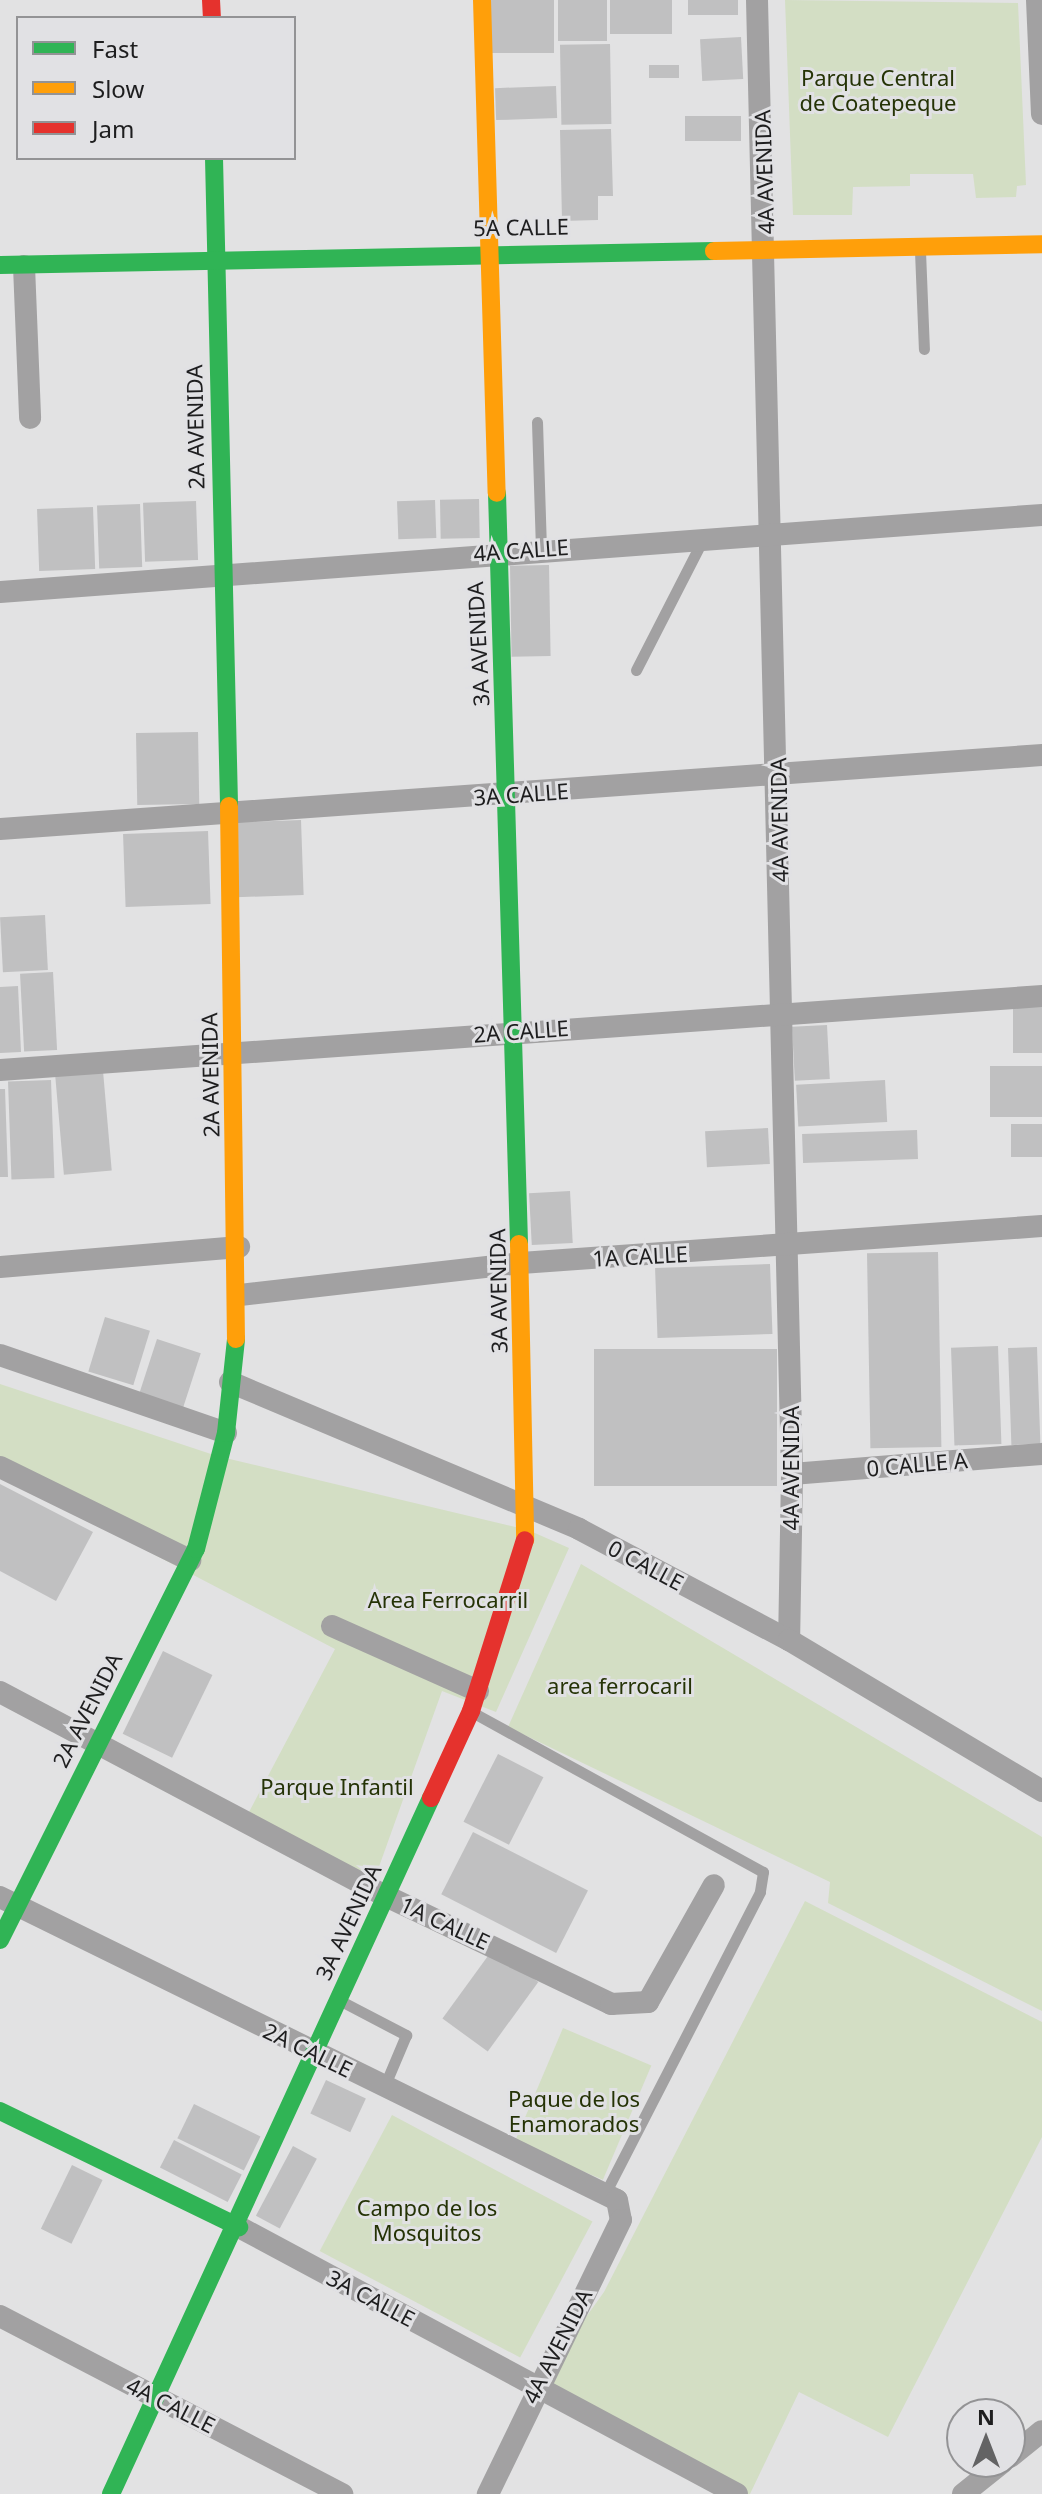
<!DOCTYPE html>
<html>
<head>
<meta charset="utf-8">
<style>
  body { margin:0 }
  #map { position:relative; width:1042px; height:2494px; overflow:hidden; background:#e2e2e3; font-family:"Noto Sans",sans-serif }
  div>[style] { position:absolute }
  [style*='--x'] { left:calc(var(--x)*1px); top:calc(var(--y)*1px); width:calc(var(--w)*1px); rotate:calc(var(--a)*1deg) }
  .green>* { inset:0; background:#d3dec4; transform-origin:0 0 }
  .building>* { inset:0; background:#c0c0c1; transform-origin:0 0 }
  .lane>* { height:11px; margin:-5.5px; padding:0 5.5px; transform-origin:5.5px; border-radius:5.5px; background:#a2a1a2 }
  .street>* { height:22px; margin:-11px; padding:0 11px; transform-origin:11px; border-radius:11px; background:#a2a1a2 }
  .fast>* { height:18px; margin:-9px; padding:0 9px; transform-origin:9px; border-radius:9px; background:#30b455 }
  .slow>* { height:18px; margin:-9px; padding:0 9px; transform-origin:9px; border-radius:9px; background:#ff9f0a }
  .jam>* { height:18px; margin:-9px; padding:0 9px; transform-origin:9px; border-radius:9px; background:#e5322d }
  span { translate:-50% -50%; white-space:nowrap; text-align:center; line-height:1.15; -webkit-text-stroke:6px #e1e1e4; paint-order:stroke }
  .park-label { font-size:22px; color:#253306 }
  .street-label { font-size:22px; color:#1e1e1f }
  .legend { position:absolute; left:16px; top:16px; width:280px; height:144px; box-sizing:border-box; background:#e1e1e4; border:2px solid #939395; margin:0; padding:10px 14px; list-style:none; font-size:24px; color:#1e1e1f }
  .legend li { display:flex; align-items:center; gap:16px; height:40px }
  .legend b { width:40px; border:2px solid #939395 }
  .north { position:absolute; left:946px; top:2398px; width:80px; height:80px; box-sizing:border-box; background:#e1e1e4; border:2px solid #939395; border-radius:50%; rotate:0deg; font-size:22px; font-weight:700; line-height:32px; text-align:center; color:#1e1e1f }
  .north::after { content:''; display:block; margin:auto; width:28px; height:36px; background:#636364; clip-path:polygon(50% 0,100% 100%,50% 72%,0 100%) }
</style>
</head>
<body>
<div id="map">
  <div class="green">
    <i style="clip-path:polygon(785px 0,1018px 3px,1026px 185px,1017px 186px,1016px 197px,976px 198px,973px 174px,910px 174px,910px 186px,853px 187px,852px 215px,793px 215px)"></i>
    <i style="clip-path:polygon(0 1384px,217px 1456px,528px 1530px,569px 1548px,496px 1712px,442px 1691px,371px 1889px,249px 1812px,335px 1649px,0 1474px)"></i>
    <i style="clip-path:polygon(581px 1564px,1042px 1837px,1042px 2011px,828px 1903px,830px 1882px,508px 1727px)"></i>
    <i style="clip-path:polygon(805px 1901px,1042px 2022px,1042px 2137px,888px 2437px,799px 2392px,750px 2494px,738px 2494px,540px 2381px,604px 2292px)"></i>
    <i style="left:563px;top:2028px;width:96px;height:124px;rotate:23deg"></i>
    <i style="left:392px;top:2115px;width:227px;height:154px;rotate:28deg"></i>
  </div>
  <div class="building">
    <i style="left:485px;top:0;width:69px;height:53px"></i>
    <i style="left:558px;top:0;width:49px;height:41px"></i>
    <i style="left:610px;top:0;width:62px;height:34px"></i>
    <i style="left:688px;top:0;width:50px;height:15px"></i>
    <i style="left:741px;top:37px;width:42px;height:41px;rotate:87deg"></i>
    <i style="left:610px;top:44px;width:80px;height:50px;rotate:89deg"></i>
    <i style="left:679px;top:65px;width:13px;height:30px;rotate:90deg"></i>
    <i style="left:556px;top:86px;width:32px;height:61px;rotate:88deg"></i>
    <i style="left:685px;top:116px;width:56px;height:25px"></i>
    <i style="clip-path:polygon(611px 129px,613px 196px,598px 196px,598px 220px,562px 221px,560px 130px)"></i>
    <i style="left:479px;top:499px;width:39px;height:39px;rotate:89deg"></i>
    <i style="left:435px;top:500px;width:38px;height:38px;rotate:88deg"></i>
    <i style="left:196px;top:501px;width:59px;height:53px;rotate:88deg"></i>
    <i style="left:140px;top:504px;width:63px;height:43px;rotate:88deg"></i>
    <i style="left:93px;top:507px;width:62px;height:56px;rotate:88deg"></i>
    <i style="left:549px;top:565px;width:91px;height:39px;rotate:89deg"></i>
    <i style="left:198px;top:732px;width:72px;height:62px;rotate:89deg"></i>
    <i style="left:301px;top:820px;width:75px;height:68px;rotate:88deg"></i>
    <i style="left:208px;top:831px;width:73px;height:85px;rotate:88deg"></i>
    <i style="left:45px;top:915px;width:55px;height:45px;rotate:87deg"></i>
    <i style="left:53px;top:972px;width:78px;height:33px;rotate:87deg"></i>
    <i style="clip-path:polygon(18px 986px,21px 1052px,0 1053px,0 987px)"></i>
    <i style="left:1042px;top:1003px;width:50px;height:29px;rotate:90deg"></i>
    <i style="left:827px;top:1025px;width:54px;height:35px;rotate:87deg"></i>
    <i style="left:1042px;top:1066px;width:51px;height:52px;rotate:90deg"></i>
    <i style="left:103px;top:1071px;width:100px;height:48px;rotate:85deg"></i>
    <i style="left:51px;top:1080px;width:98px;height:43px;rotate:88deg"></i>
    <i style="left:885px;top:1080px;width:42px;height:89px;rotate:87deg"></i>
    <i style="clip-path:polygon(0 1089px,5px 1089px,8px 1177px,0 1177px)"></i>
    <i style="left:1042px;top:1124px;width:33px;height:31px;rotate:90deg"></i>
    <i style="left:768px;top:1128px;width:36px;height:63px;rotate:87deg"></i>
    <i style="left:917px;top:1130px;width:29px;height:115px;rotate:88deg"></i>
    <i style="left:570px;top:1191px;width:52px;height:41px;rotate:87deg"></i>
    <i style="left:938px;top:1252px;width:195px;height:71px;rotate:89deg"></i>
    <i style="left:770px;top:1264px;width:70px;height:115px;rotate:88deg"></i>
    <i style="left:105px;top:1317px;width:47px;height:57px;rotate:17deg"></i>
    <i style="left:157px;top:1339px;width:46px;height:57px;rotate:18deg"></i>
    <i style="left:998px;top:1346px;width:98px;height:47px;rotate:88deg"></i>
    <i style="left:1037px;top:1347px;width:97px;height:29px;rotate:88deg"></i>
    <i style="left:594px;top:1349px;width:183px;height:137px"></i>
    <i style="clip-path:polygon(0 1484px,93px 1532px,56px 1601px,0 1571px)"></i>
    <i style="left:163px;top:1651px;width:55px;height:92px;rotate:26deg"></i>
    <i style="left:498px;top:1754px;width:51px;height:76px;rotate:27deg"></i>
    <i style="left:473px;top:1832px;width:129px;height:70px;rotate:27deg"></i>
    <i style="left:493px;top:1949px;width:56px;height:86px;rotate:36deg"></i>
    <i style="left:326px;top:2080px;width:44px;height:37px;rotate:25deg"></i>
    <i style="left:194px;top:2104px;width:74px;height:38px;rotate:26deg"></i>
    <i style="left:174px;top:2140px;width:76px;height:31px;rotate:27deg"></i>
    <i style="left:293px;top:2146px;width:27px;height:79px;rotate:28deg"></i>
    <i style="left:72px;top:2165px;width:34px;height:71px;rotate:26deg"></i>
  </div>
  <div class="lane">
    <i style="--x:920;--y:251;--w:98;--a:87.7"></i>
    <i style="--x:537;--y:422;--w:126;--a:88.2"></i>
    <i style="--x:636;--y:670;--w:147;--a:-62.9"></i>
    <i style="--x:472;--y:1712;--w:332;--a:28.8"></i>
    <i style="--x:763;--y:1872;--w:20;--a:99"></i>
    <i style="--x:760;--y:1892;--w:339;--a:117.2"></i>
    <i style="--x:339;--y:2000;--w:76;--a:27.6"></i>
    <i style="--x:406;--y:2035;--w:56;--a:112.9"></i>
  </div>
  <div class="street">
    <i style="--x:757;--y:0;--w:1474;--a:88.64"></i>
    <i style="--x:792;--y:1474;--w:166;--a:91"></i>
    <i style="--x:1037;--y:0;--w:114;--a:87.5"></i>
    <i style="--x:24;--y:266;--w:152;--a:87.7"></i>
    <i style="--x:0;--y:592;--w:1045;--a:-4.23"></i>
    <i style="--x:0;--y:829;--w:1045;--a:-4.06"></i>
    <i style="--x:0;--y:1070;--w:1045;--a:-4.06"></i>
    <i style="--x:0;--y:1267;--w:240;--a:-4.8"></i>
    <i style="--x:240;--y:1295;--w:283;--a:-6.5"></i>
    <i style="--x:521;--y:1263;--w:522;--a:-4.06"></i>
    <i style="--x:0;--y:1355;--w:239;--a:19"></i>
    <i style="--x:230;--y:1382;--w:379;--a:22.8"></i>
    <i style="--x:579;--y:1529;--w:238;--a:27.9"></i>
    <i style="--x:789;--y:1640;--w:295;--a:30.8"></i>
    <i style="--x:0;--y:1467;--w:212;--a:26.1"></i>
    <i style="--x:792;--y:1474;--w:251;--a:-4.6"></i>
    <i style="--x:332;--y:1626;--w:160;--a:24"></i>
    <i style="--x:0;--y:1692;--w:437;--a:27.9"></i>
    <i style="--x:386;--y:1896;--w:250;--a:25.6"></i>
    <i style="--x:611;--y:2004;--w:37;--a:-3"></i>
    <i style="--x:648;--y:2002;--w:134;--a:-60.6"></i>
    <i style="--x:0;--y:1897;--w:687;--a:26.16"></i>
    <i style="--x:617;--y:2200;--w:20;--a:79"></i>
    <i style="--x:621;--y:2220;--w:305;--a:115.9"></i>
    <i style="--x:239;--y:2227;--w:565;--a:28.2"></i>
    <i style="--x:0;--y:2316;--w:386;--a:27.5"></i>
    <i style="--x:1010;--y:2457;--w:41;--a:-39.1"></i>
    <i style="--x:963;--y:2494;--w:51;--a:-38.7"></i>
  </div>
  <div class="fast">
    <i style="--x:214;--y:158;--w:648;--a:88.67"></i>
    <i style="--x:0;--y:265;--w:714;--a:-1.12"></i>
    <i style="--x:497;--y:493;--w:751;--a:88.32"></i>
    <i style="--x:0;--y:1940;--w:437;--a:-63.4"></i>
    <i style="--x:196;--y:1549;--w:120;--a:-75.5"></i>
    <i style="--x:226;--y:1433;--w:95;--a:-83.9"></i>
    <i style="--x:0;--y:2111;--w:266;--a:25.9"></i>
    <i style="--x:111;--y:2494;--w:766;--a:-65.31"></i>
  </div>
  <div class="slow">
    <i style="--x:482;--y:0;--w:493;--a:88.3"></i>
    <i style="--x:714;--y:251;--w:328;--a:-1.2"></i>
    <i style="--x:229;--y:806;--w:533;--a:89.25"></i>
    <i style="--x:519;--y:1244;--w:296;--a:88.8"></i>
  </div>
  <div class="jam">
    <i style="--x:211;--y:0;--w:18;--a:87"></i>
    <i style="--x:431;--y:1798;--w:96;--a:-65.3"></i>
    <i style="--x:471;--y:1711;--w:179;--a:-72.5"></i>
  </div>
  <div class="park-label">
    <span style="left:878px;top:90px">Parque Central<br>de Coatepeque</span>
    <span style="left:448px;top:1600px">Area Ferrocarril</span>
    <span style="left:620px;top:1686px">area ferrocaril</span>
    <span style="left:337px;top:1787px">Parque Infantil</span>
    <span style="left:574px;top:2111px">Paque de los<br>Enamorados</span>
    <span style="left:427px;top:2220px">Campo de los<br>Mosquitos</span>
  </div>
  <div class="street-label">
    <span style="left:764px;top:172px;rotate:-92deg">4A AVENIDA</span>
    <span style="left:521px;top:227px;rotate:-1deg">5A CALLE</span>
    <span style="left:195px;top:427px;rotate:-91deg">2A AVENIDA</span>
    <span style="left:521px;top:550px;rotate:-4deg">4A CALLE</span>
    <span style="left:478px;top:644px;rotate:-93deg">3A AVENIDA</span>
    <span style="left:521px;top:794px;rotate:-4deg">3A CALLE</span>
    <span style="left:779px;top:820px;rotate:-91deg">4A AVENIDA</span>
    <span style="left:521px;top:1031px;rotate:-4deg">2A CALLE</span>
    <span style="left:210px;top:1075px;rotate:-91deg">2A AVENIDA</span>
    <span style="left:640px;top:1256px;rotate:-3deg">1A CALLE</span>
    <span style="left:498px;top:1291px;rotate:-91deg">3A AVENIDA</span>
    <span style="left:917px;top:1464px;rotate:-5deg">0 CALLE A</span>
    <span style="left:791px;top:1468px;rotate:-90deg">4A AVENIDA</span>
    <span style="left:646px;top:1565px;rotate:28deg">0 CALLE</span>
    <span style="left:87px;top:1710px;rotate:-63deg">2A AVENIDA</span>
    <span style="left:348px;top:1922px;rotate:-65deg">3A AVENIDA</span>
    <span style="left:445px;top:1923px;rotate:25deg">1A CALLE</span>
    <span style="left:308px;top:2050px;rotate:26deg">2A CALLE</span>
    <span style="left:371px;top:2298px;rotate:28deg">3A CALLE</span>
    <span style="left:557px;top:2346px;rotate:-63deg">4A AVENIDA</span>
    <span style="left:171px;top:2405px;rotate:27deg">4A CALLE</span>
  </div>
  <ul class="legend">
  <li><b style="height:10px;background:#30b455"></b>Fast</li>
  <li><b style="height:10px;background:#ff9f0a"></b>Slow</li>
  <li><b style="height:10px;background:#e5322d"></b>Jam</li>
  </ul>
  <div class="north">N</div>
</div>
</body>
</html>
